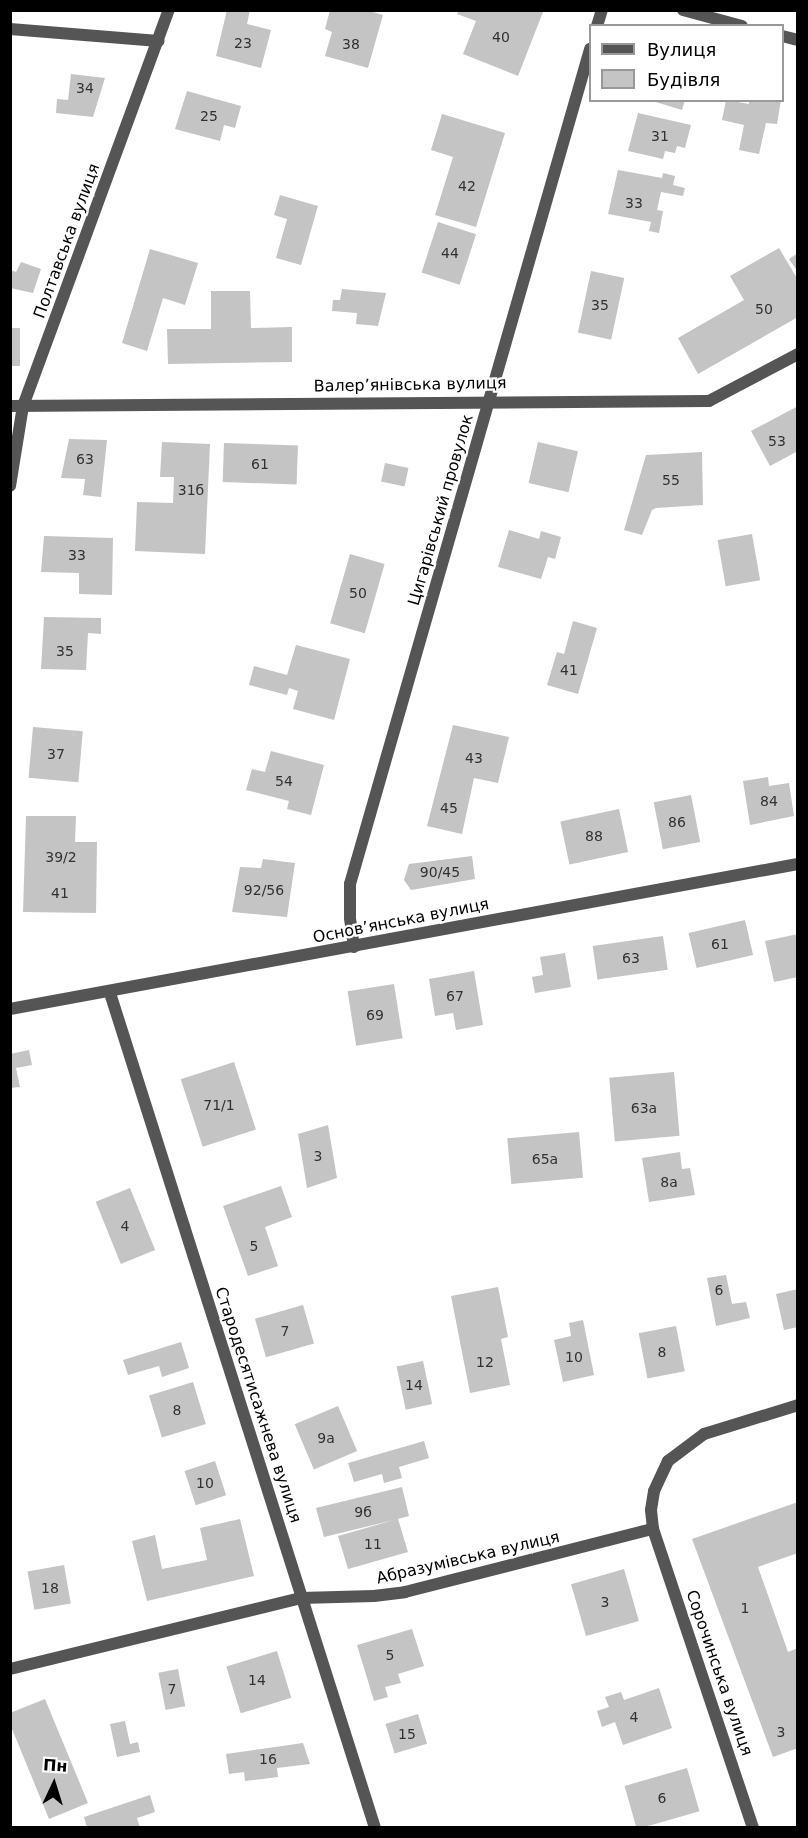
<!DOCTYPE html>
<html>
<head>
<meta charset="utf-8">
<style>
  body { margin:0 }
  #map { position:relative; width:808px; height:1838px; overflow:hidden; background:#fff; font-family:"DejaVu Sans",sans-serif }
  div>[style] { position:absolute }
  [style*='--x'] { left:calc(var(--x)*1px); top:calc(var(--y)*1px); width:calc(var(--w)*1px); rotate:calc(var(--a)*1deg) }
  .building>* { inset:0; background:#c4c4c4; transform-origin:0 0 }
  .minor>* { height:12px; margin:-6px; padding:0 6px; transform-origin:6px; border-radius:6px; background:#555 }
  .tertiary>* { height:12px; margin:-6px; padding:0 6px; transform-origin:6px; border-radius:6px; background:#555 }
  span { translate:-50% -50%; white-space:nowrap; text-align:center; line-height:1.15; -webkit-text-stroke:4.5px #fff; paint-order:stroke }
  .number-label { font-size:14px; color:#313131 }
  .number-label span { -webkit-text-stroke-width:0 }
  .street-label { font-size:16px; color:#000 }
  .frame { position:absolute; inset:0; border:12px solid #000; pointer-events:none }
  .legend { position:absolute; left:589px; top:24px; width:195px; height:78px; box-sizing:border-box; background:#fff; border:2px solid #999; margin:0; padding:8px 10px; list-style:none; font-size:18px; color:#000 }
  .legend li { display:flex; align-items:center; gap:12px; height:30px }
  .legend b { width:30px; border:2px solid #999 }
  .north { position:absolute; left:24px; top:1754px; width:60px; height:60px; -webkit-text-stroke:4px #fff; paint-order:stroke; rotate:4deg; font-size:16px; font-weight:700; line-height:24px; text-align:center; color:#000 }
  .north::after { content:''; display:block; margin:auto; width:21px; height:27px; background:#000; clip-path:polygon(50% 0,100% 100%,50% 72%,0 100%) }
</style>
</head>
<body>
<div id="map">
  <div class="building">
    <i style="clip-path:polygon(227px 10px,250px 10px,247px 24px,271px 30px,261px 68px,216px 56px)"></i>
    <i style="clip-path:polygon(330px 10px,366px 10px,383px 15px,368px 68px,325px 56px,332px 32px,325px 29px)"></i>
    <i style="clip-path:polygon(459px 10px,543px 12px,518px 76px,463px 54px,476px 21px,457px 14px)"></i>
    <i style="clip-path:polygon(71px 74px,105px 78px,93px 117px,56px 113px,57px 99px,68px 100px)"></i>
    <i style="clip-path:polygon(187px 91px,241px 106px,235px 128px,224px 125px,220px 141px,175px 129px)"></i>
    <i style="clip-path:polygon(649px 100px,685px 100px,682px 110px)"></i>
    <i style="clip-path:polygon(726px 100px,749px 104px,749px 100px,781px 100px,777px 124px,766px 123px,759px 154px,739px 150px,744px 125px,722px 120px)"></i>
    <i style="clip-path:polygon(638px 113px,691px 125px,685px 148px,677px 146px,675px 153px,665px 151px,663px 159px,628px 151px)"></i>
    <i style="clip-path:polygon(442px 114px,505px 133px,476px 227px,435px 215px,453px 157px,431px 150px)"></i>
    <i style="clip-path:polygon(618px 170px,662px 178px,663px 173px,675px 176px,673px 185px,685px 188px,683px 196px,661px 192px,657px 210px,663px 211px,659px 233px,649px 231px,651px 222px,608px 214px)"></i>
    <i style="clip-path:polygon(280px 195px,318px 206px,301px 265px,276px 258px,287px 219px,274px 215px)"></i>
    <i style="left:438px;top:222px;width:40px;height:53px;rotate:18deg"></i>
    <i style="clip-path:polygon(779px 248px,798px 280px,798px 317px,698px 374px,678px 338px,744px 300px,730px 276px)"></i>
    <i style="clip-path:polygon(150px 249px,198px 263px,185px 305px,163px 298px,147px 351px,122px 343px)"></i>
    <i style="clip-path:polygon(798px 253px,798px 272px,789px 259px)"></i>
    <i style="clip-path:polygon(21px 262px,41px 269px,33px 293px,10px 288px,10px 270px,16px 272px)"></i>
    <i style="left:591px;top:271px;width:34px;height:63px;rotate:12deg"></i>
    <i style="clip-path:polygon(342px 289px,386px 293px,378px 326px,356px 324px,357px 313px,332px 311px,333px 300px,340px 300px)"></i>
    <i style="clip-path:polygon(211px 291px,250px 291px,251px 328px,292px 327px,292px 362px,168px 364px,167px 329px,211px 329px)"></i>
    <i style="left:10px;top:328px;width:10px;height:38px"></i>
    <i style="clip-path:polygon(798px 406px,798px 451px,770px 466px,751px 431px)"></i>
    <i style="clip-path:polygon(69px 439px,107px 440px,101px 497px,83px 495px,85px 479px,61px 478px)"></i>
    <i style="clip-path:polygon(162px 442px,210px 444px,205px 554px,135px 551px,137px 502px,173px 503px,174px 477px,160px 477px)"></i>
    <i style="left:538px;top:442px;width:41px;height:42px;rotate:13deg"></i>
    <i style="left:224px;top:443px;width:74px;height:39px;rotate:2deg"></i>
    <i style="clip-path:polygon(702px 452px,703px 505px,656px 508px,652px 510px,642px 535px,624px 530px,646px 455px)"></i>
    <i style="left:385px;top:463px;width:24px;height:19px;rotate:12deg"></i>
    <i style="clip-path:polygon(509px 530px,539px 539px,541px 531px,561px 537px,555px 559px,548px 557px,541px 579px,498px 567px)"></i>
    <i style="left:752px;top:534px;width:47px;height:35px;rotate:80deg"></i>
    <i style="clip-path:polygon(44px 536px,113px 538px,112px 595px,79px 594px,79px 573px,41px 572px)"></i>
    <i style="left:350px;top:554px;width:36px;height:72px;rotate:16deg"></i>
    <i style="clip-path:polygon(44px 617px,101px 618px,101px 634px,88px 633px,86px 670px,41px 669px)"></i>
    <i style="clip-path:polygon(573px 621px,597px 628px,578px 694px,547px 685px,557px 652px,564px 654px)"></i>
    <i style="clip-path:polygon(296px 645px,350px 659px,334px 720px,293px 709px,298px 691px,289px 688px,287px 695px,249px 685px,254px 666px,287px 675px)"></i>
    <i style="clip-path:polygon(453px 725px,509px 737px,498px 783px,474px 778px,462px 834px,427px 826px)"></i>
    <i style="left:33px;top:727px;width:50px;height:51px;rotate:5deg"></i>
    <i style="clip-path:polygon(271px 751px,324px 765px,311px 815px,287px 809px,289px 801px,246px 790px,252px 769px,265px 772px)"></i>
    <i style="clip-path:polygon(768px 777px,769px 786px,789px 783px,794px 816px,750px 825px,743px 781px)"></i>
    <i style="left:691px;top:795px;width:48px;height:38px;rotate:79deg"></i>
    <i style="left:619px;top:809px;width:44px;height:60px;rotate:78deg"></i>
    <i style="clip-path:polygon(26px 816px,76px 816px,75px 842px,97px 842px,96px 913px,23px 912px)"></i>
    <i style="clip-path:polygon(472px 856px,475px 879px,411px 890px,404px 880px,409px 864px)"></i>
    <i style="clip-path:polygon(263px 859px,295px 863px,287px 917px,232px 912px,240px 867px,261px 868px)"></i>
    <i style="left:745px;top:920px;width:36px;height:58px;rotate:77deg"></i>
    <i style="clip-path:polygon(798px 934px,798px 977px,774px 982px,765px 941px)"></i>
    <i style="left:663px;top:936px;width:34px;height:71px;rotate:82deg"></i>
    <i style="clip-path:polygon(565px 953px,571px 987px,535px 993px,532px 977px,543px 975px,540px 957px)"></i>
    <i style="clip-path:polygon(474px 971px,483px 1025px,456px 1030px,453px 1013px,435px 1016px,429px 979px)"></i>
    <i style="left:394px;top:984px;width:55px;height:47px;rotate:81deg"></i>
    <i style="clip-path:polygon(29px 1050px,32px 1065px,16px 1068px,20px 1087px,10px 1088px,10px 1054px)"></i>
    <i style="left:234px;top:1062px;width:71px;height:56px;rotate:72deg"></i>
    <i style="left:674px;top:1072px;width:64px;height:65px;rotate:85deg"></i>
    <i style="clip-path:polygon(328px 1125px,337px 1178px,307px 1188px,298px 1134px)"></i>
    <i style="left:579px;top:1132px;width:46px;height:72px;rotate:85deg"></i>
    <i style="clip-path:polygon(680px 1152px,682px 1169px,690px 1168px,695px 1195px,649px 1202px,642px 1158px)"></i>
    <i style="clip-path:polygon(281px 1186px,292px 1217px,265px 1227px,278px 1266px,248px 1276px,223px 1206px)"></i>
    <i style="left:130px;top:1188px;width:67px;height:37px;rotate:68deg"></i>
    <i style="clip-path:polygon(726px 1275px,732px 1304px,746px 1302px,750px 1318px,716px 1326px,707px 1278px)"></i>
    <i style="clip-path:polygon(498px 1287px,508px 1337px,501px 1339px,510px 1385px,470px 1393px,451px 1296px)"></i>
    <i style="clip-path:polygon(798px 1289px,798px 1327px,784px 1330px,776px 1294px)"></i>
    <i style="left:303px;top:1305px;width:40px;height:50px;rotate:74deg"></i>
    <i style="clip-path:polygon(583px 1320px,594px 1375px,563px 1382px,554px 1340px,571px 1336px,569px 1323px)"></i>
    <i style="left:676px;top:1326px;width:46px;height:38px;rotate:79deg"></i>
    <i style="clip-path:polygon(181px 1342px,189px 1368px,162px 1377px,159px 1366px,128px 1375px,123px 1360px)"></i>
    <i style="left:423px;top:1361px;width:44px;height:27px;rotate:78deg"></i>
    <i style="left:193px;top:1382px;width:44px;height:46px;rotate:73deg"></i>
    <i style="left:338px;top:1406px;width:49px;height:47px;rotate:67deg"></i>
    <i style="clip-path:polygon(424px 1441px,429px 1458px,399px 1467px,402px 1478px,384px 1483px,382px 1474px,354px 1482px,348px 1463px)"></i>
    <i style="left:215px;top:1461px;width:36px;height:32px;rotate:72deg"></i>
    <i style="clip-path:polygon(402px 1487px,409px 1516px,398px 1519px,408px 1552px,348px 1569px,338px 1536px,394px 1520px,324px 1537px,316px 1508px)"></i>
    <i style="clip-path:polygon(798px 1502px,798px 1553px,758px 1567px,788px 1652px,798px 1648px,798px 1748px,773px 1757px,692px 1539px)"></i>
    <i style="clip-path:polygon(240px 1519px,254px 1576px,147px 1601px,132px 1541px,155px 1535px,162px 1569px,207px 1560px,200px 1528px)"></i>
    <i style="left:64px;top:1565px;width:39px;height:37px;rotate:80deg"></i>
    <i style="left:624px;top:1569px;width:54px;height:55px;rotate:74deg"></i>
    <i style="clip-path:polygon(412px 1629px,424px 1666px,398px 1674px,401px 1683px,385px 1687px,388px 1697px,374px 1701px,357px 1645px)"></i>
    <i style="left:277px;top:1651px;width:49px;height:53px;rotate:73deg"></i>
    <i style="left:178px;top:1669px;width:38px;height:20px;rotate:79deg"></i>
    <i style="clip-path:polygon(659px 1688px,672px 1728px,623px 1745px,615px 1722px,602px 1727px,597px 1711px,609px 1707px,605px 1697px,621px 1692px,624px 1700px)"></i>
    <i style="clip-path:polygon(45px 1699px,88px 1803px,49px 1819px,10px 1724px,10px 1713px)"></i>
    <i style="left:418px;top:1714px;width:31px;height:34px;rotate:73deg"></i>
    <i style="clip-path:polygon(125px 1721px,130px 1744px,138px 1742px,140px 1752px,117px 1757px,110px 1724px)"></i>
    <i style="clip-path:polygon(303px 1743px,310px 1764px,277px 1768px,278px 1777px,245px 1781px,244px 1772px,229px 1774px,226px 1754px)"></i>
    <i style="left:687px;top:1768px;width:45px;height:65px;rotate:74deg"></i>
    <i style="clip-path:polygon(150px 1795px,155px 1812px,137px 1818px,140px 1828px,87px 1828px,84px 1817px)"></i>
  </div>
  <div class="minor">
    <i style="--x:683;--y:10;--w:61;--a:15.2"></i>
    <i style="--x:597;--y:26;--w:17;--a:-73"></i>
    <i style="--x:10;--y:29;--w:149;--a:4.6"></i>
    <i style="--x:782;--y:36;--w:16;--a:14"></i>
    <i style="--x:10;--y:486;--w:81;--a:-80.8"></i>
    <i style="--x:23;--y:406;--w:422;--a:-69.8"></i>
    <i style="--x:354;--y:947;--w:29;--a:-98"></i>
    <i style="--x:350;--y:918;--w:34;--a:-90"></i>
    <i style="--x:350;--y:884;--w:869;--a:-73.96"></i>
    <i style="--x:110;--y:993;--w:876;--a:72.39"></i>
    <i style="--x:653;--y:1529;--w:315;--a:71.5"></i>
    <i style="--x:10;--y:1669;--w:300;--a:-13.7"></i>
    <i style="--x:301;--y:1598;--w:73;--a:-1.6"></i>
    <i style="--x:374;--y:1596;--w:31;--a:-7"></i>
    <i style="--x:405;--y:1592;--w:256;--a:-14.3"></i>
    <i style="--x:653;--y:1529;--w:19;--a:-96"></i>
    <i style="--x:651;--y:1510;--w:19;--a:-81"></i>
    <i style="--x:654;--y:1491;--w:33;--a:-65"></i>
    <i style="--x:668;--y:1461;--w:45;--a:-36.9"></i>
    <i style="--x:704;--y:1434;--w:98;--a:-17.1"></i>
  </div>
  <div class="tertiary">
    <i style="--x:10;--y:406;--w:699;--a:-0.41"></i>
    <i style="--x:709;--y:401;--w:101;--a:-27.8"></i>
    <i style="--x:10;--y:1009;--w:801;--a:-10.43"></i>
  </div>
  <div class="number-label">
    <span style="left:501px;top:37px">40</span>
    <span style="left:243px;top:43px">23</span>
    <span style="left:351px;top:44px">38</span>
    <span style="left:85px;top:88px">34</span>
    <span style="left:209px;top:116px">25</span>
    <span style="left:660px;top:136px">31</span>
    <span style="left:467px;top:186px">42</span>
    <span style="left:634px;top:203px">33</span>
    <span style="left:450px;top:253px">44</span>
    <span style="left:600px;top:305px">35</span>
    <span style="left:764px;top:309px">50</span>
    <span style="left:777px;top:441px">53</span>
    <span style="left:85px;top:459px">63</span>
    <span style="left:260px;top:464px">61</span>
    <span style="left:671px;top:480px">55</span>
    <span style="left:191px;top:490px">31б</span>
    <span style="left:77px;top:555px">33</span>
    <span style="left:358px;top:593px">50</span>
    <span style="left:65px;top:651px">35</span>
    <span style="left:569px;top:670px">41</span>
    <span style="left:56px;top:754px">37</span>
    <span style="left:474px;top:758px">43</span>
    <span style="left:284px;top:781px">54</span>
    <span style="left:769px;top:801px">84</span>
    <span style="left:449px;top:808px">45</span>
    <span style="left:677px;top:822px">86</span>
    <span style="left:594px;top:836px">88</span>
    <span style="left:61px;top:857px">39/2</span>
    <span style="left:440px;top:872px">90/45</span>
    <span style="left:264px;top:890px">92/56</span>
    <span style="left:60px;top:893px">41</span>
    <span style="left:720px;top:944px">61</span>
    <span style="left:631px;top:958px">63</span>
    <span style="left:455px;top:996px">67</span>
    <span style="left:375px;top:1015px">69</span>
    <span style="left:219px;top:1105px">71/1</span>
    <span style="left:644px;top:1108px">63а</span>
    <span style="left:318px;top:1156px">3</span>
    <span style="left:545px;top:1159px">65а</span>
    <span style="left:669px;top:1182px">8а</span>
    <span style="left:125px;top:1226px">4</span>
    <span style="left:254px;top:1246px">5</span>
    <span style="left:719px;top:1290px">6</span>
    <span style="left:285px;top:1331px">7</span>
    <span style="left:662px;top:1352px">8</span>
    <span style="left:574px;top:1357px">10</span>
    <span style="left:485px;top:1362px">12</span>
    <span style="left:414px;top:1385px">14</span>
    <span style="left:177px;top:1410px">8</span>
    <span style="left:326px;top:1438px">9а</span>
    <span style="left:205px;top:1483px">10</span>
    <span style="left:363px;top:1512px">9б</span>
    <span style="left:373px;top:1544px">11</span>
    <span style="left:50px;top:1588px">18</span>
    <span style="left:605px;top:1602px">3</span>
    <span style="left:745px;top:1608px">1</span>
    <span style="left:390px;top:1655px">5</span>
    <span style="left:257px;top:1680px">14</span>
    <span style="left:172px;top:1689px">7</span>
    <span style="left:634px;top:1717px">4</span>
    <span style="left:781px;top:1732px">3</span>
    <span style="left:407px;top:1734px">15</span>
    <span style="left:268px;top:1759px">16</span>
    <span style="left:662px;top:1798px">6</span>
  </div>
  <div class="street-label">
    <span style="left:67px;top:241px;rotate:-70deg">Полтавська вулиця</span>
    <span style="left:410px;top:385px;rotate:-1deg">Валер’янівська вулиця</span>
    <span style="left:441px;top:510px;rotate:-74deg">Цигарівський провулок</span>
    <span style="left:401px;top:921px;rotate:-11deg">Основ’янська вулиця</span>
    <span style="left:258px;top:1405px;rotate:72deg">Стародесятисажнева вулиця</span>
    <span style="left:468px;top:1558px;rotate:-13deg">Абразумівська вулиця</span>
    <span style="left:719px;top:1673px;rotate:71deg">Сорочинська вулиця</span>
  </div>
  <div class="frame"></div>
  <ul class="legend">
  <li><b style="height:8px;background:#555"></b>Вулиця</li>
  <li><b style="height:16px;background:#c4c4c4"></b>Будівля</li>
  </ul>
  <div class="north">Пн</div>
</div>
</body>
</html>
